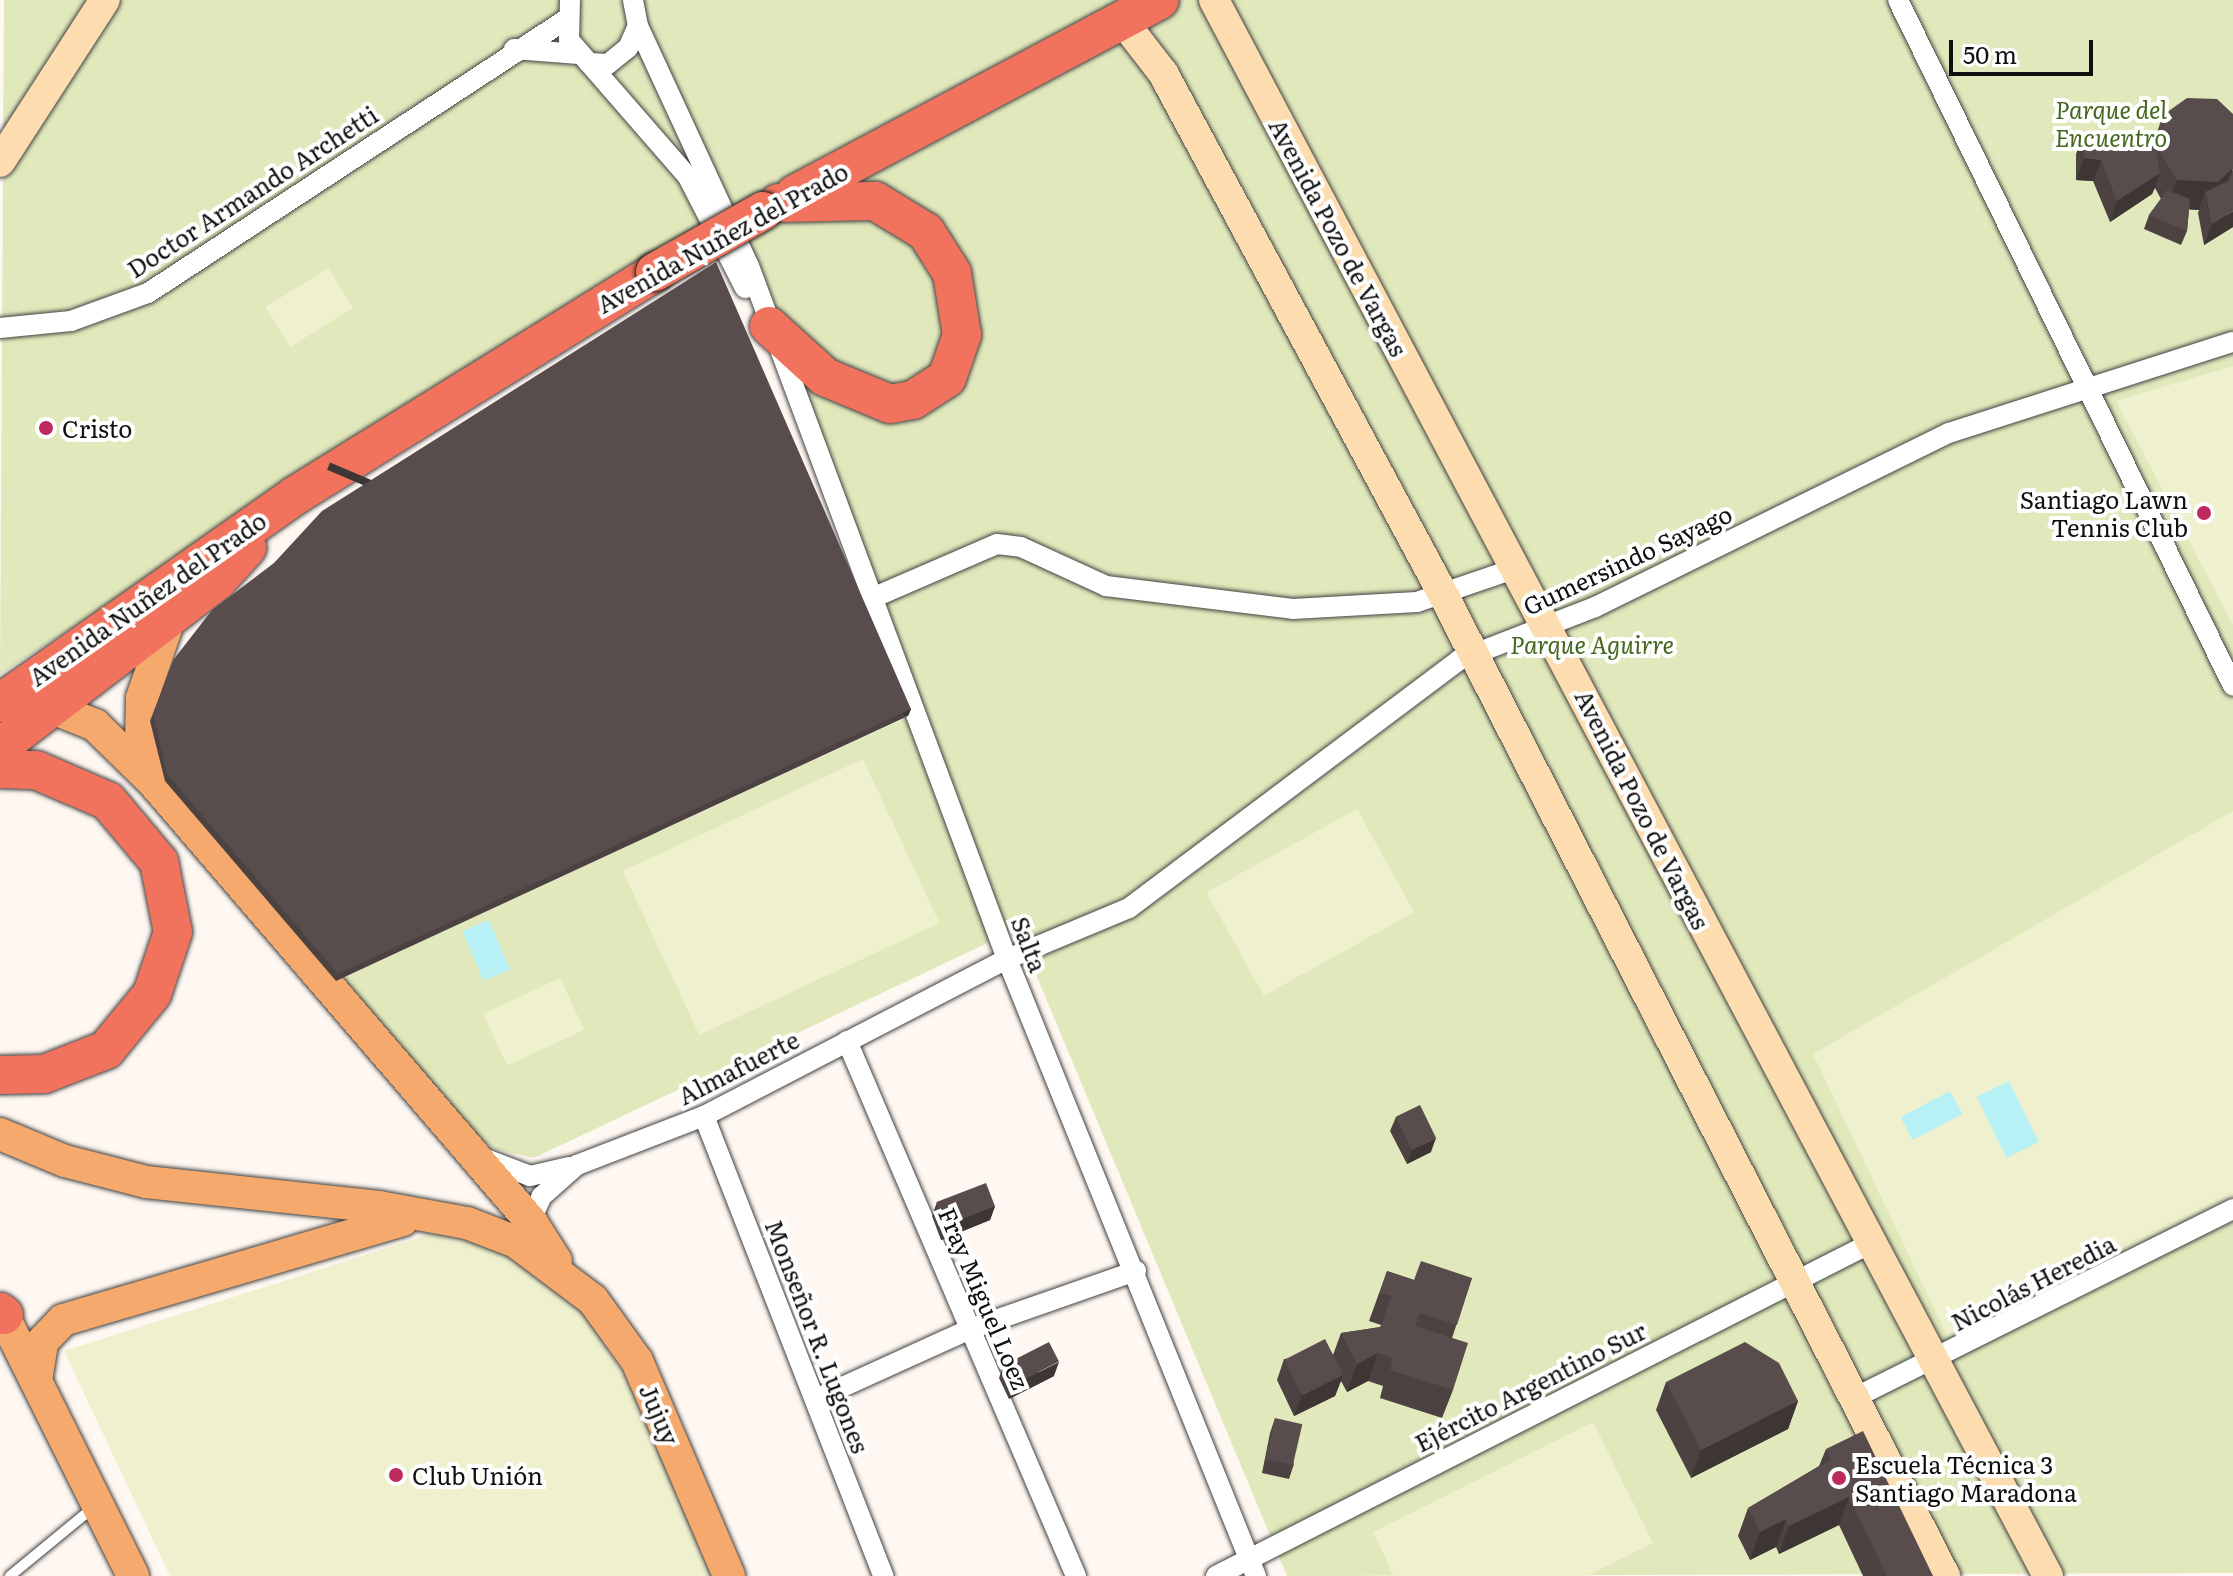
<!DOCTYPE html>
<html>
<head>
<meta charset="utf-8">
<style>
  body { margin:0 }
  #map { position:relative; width:2233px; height:1576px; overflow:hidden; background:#fff8f2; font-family:Literata,serif }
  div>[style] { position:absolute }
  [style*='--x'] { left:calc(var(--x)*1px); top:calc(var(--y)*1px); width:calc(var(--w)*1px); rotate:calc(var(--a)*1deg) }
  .green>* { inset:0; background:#e1e9bc }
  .pitch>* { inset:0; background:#eff0ce; transform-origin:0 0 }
  .water>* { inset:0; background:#b8f1f5; transform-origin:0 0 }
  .roads { filter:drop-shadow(0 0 2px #424242) drop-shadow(0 0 2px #424242) }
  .lane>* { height:10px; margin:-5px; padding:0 5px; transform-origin:5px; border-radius:5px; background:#fff }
  .street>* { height:20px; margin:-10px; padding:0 10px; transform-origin:10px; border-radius:10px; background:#fff }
  .secondary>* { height:30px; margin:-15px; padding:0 15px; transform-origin:15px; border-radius:15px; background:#fddcaf }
  .primary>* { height:32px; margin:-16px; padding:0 16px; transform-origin:16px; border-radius:16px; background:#f5a96c }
  .highway>* { height:38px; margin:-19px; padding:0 19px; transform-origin:19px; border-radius:19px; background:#f1735e }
  .bridges { filter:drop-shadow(0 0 2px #202020) drop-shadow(0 0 2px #202020) }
  .highway-bridge>* { height:38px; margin:-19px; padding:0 19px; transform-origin:19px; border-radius:19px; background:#f1735e }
  .wall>* { inset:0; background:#4c4241 }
  .shaded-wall>* { inset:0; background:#3e3635; transform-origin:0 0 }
  .building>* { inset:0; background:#584d4c; transform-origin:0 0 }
  .dots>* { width:22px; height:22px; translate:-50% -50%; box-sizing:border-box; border:4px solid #fff; border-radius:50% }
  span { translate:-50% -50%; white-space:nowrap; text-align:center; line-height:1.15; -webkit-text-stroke:8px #fff; paint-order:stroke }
  .park-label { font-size:24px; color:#456720; font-style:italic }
  .street-label { font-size:24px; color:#0f0f0f }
  .poi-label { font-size:24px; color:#0f0f0f }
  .left { translate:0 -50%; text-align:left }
  .right { translate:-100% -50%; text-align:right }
  .scale { position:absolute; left:1949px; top:40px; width:144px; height:36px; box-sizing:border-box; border:4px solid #0f0f0f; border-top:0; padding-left:10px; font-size:24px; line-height:28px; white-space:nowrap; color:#0f0f0f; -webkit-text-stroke:6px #fff; paint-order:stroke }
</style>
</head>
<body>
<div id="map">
  <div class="green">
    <i style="clip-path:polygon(4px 0,2233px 0,2233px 1573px,1287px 1576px,1017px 929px,534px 1158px,494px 1149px,459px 1122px,336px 981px,918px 712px,733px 204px,0 674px)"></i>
  </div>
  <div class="pitch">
    <i style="left:328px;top:268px;width:47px;height:74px;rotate:58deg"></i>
    <i style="clip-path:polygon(2233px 366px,2233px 625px,2116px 401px)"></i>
    <i style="left:863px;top:759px;width:181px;height:265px;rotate:65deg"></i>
    <i style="left:1357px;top:809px;width:118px;height:172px;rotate:61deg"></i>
    <i style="clip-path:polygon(2233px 811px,2233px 1206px,1951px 1344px,1813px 1054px)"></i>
    <i style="left:560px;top:978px;width:57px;height:85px;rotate:65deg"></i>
    <i style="clip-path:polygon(431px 1234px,500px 1247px,570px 1293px,624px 1375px,714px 1576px,170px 1576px,64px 1351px)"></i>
    <i style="clip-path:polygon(1593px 1422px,1653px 1543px,1587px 1576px,1394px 1576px,1373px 1532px)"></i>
  </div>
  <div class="water">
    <i style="left:489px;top:920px;width:54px;height:29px;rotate:67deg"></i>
    <i style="left:2009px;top:1081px;width:68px;height:36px;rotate:64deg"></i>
    <i style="left:1950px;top:1091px;width:26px;height:56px;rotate:62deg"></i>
  </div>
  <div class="roads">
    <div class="lane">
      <i style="--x:10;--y:1576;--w:110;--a:-39.5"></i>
    </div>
    <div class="street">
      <i style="--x:570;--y:0;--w:40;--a:91.4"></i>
      <i style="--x:569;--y:40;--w:30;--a:49"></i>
      <i style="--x:589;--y:63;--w:19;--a:3"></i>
      <i style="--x:608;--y:64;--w:26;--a:-39"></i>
      <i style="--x:628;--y:48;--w:24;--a:-66"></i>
      <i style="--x:638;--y:26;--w:26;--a:-101"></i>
      <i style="--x:1898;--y:0;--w:763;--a:63.97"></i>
      <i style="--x:638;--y:26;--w:264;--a:65.2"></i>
      <i style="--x:749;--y:266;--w:739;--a:69.58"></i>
      <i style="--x:1007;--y:959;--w:665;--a:68.02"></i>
      <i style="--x:514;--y:49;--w:65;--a:4.4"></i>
      <i style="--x:589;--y:63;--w:151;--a:49"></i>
      <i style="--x:688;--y:177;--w:125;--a:62.8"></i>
      <i style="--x:0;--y:328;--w:71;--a:-5.6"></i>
      <i style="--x:71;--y:321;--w:82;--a:-20"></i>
      <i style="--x:148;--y:293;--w:498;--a:-33.2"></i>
      <i style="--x:870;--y:599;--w:138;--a:-23.4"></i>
      <i style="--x:997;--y:544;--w:24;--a:7"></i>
      <i style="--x:1021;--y:547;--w:94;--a:24.6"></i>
      <i style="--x:1106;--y:586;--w:188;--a:7"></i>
      <i style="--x:1293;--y:609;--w:124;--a:-3.2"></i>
      <i style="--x:1417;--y:602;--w:106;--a:-18.8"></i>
      <i style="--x:847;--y:1041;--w:582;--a:66.83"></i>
      <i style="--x:704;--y:1116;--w:494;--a:68.7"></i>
      <i style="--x:486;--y:1159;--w:47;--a:21.1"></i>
      <i style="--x:530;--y:1176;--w:40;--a:-13"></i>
      <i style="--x:527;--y:1229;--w:36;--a:-66"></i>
      <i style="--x:542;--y:1196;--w:47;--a:-41.5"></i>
      <i style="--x:577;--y:1165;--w:136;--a:-21.1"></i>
      <i style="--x:704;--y:1116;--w:341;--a:-27.4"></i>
      <i style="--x:1007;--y:959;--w:132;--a:-22.7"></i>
      <i style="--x:1129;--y:908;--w:413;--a:-36.9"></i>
      <i style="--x:1459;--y:660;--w:146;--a:-21.3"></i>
      <i style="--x:1595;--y:607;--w:394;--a:-26.2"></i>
      <i style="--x:1949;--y:433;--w:298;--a:-17.8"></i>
      <i style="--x:1854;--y:1398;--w:424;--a:-26.5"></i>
      <i style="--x:816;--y:1399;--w:169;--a:-24.4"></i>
      <i style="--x:970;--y:1329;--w:176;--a:-19.3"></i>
      <i style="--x:1216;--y:1576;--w:733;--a:-26.95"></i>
    </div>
    <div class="secondary">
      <i style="--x:1214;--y:0;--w:1783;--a:62.11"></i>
      <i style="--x:1122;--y:20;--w:67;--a:52.3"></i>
      <i style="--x:1163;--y:73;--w:594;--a:61.75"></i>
      <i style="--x:1444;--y:596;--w:1101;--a:62.92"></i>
      <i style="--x:0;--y:162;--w:193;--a:-57.1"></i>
    </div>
    <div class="primary">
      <i style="--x:35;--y:701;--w:65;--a:21.8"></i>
      <i style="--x:95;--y:725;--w:83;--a:44.5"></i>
      <i style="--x:154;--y:783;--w:580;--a:49.33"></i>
      <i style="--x:532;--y:1223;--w:45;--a:57.7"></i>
      <i style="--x:153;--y:780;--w:37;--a:-109"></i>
      <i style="--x:141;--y:745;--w:47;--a:-88.8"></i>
      <i style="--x:142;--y:698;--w:86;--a:-70.9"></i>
      <i style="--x:0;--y:1134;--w:70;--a:22.6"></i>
      <i style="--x:65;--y:1161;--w:84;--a:14.5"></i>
      <i style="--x:146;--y:1182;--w:234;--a:6.1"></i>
      <i style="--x:379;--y:1207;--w:89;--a:10.3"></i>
      <i style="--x:467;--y:1223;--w:53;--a:21.2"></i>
      <i style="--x:516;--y:1242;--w:96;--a:37"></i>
      <i style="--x:593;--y:1300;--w:75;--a:54.2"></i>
      <i style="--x:637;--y:1361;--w:234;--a:66.8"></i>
      <i style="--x:0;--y:1309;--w:298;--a:63.5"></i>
      <i style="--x:37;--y:1375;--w:33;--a:-81"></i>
      <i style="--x:42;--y:1342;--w:30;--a:-46"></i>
      <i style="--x:63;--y:1320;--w:354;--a:-16.4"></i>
    </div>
    <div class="highway">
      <i style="--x:795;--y:194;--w:413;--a:-28"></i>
      <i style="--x:769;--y:326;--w:76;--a:42.3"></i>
      <i style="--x:825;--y:377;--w:70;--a:22.6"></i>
      <i style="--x:890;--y:404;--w:23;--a:-10"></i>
      <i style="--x:913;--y:400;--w:40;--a:-32.9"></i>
      <i style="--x:947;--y:378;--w:46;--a:-70.8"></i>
      <i style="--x:962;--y:335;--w:63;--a:-99.2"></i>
      <i style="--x:952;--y:273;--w:49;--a:-122.4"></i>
      <i style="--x:926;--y:232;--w:60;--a:-148.7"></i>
      <i style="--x:875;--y:201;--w:97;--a:178.8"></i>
      <i style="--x:0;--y:703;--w:362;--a:-35.1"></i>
      <i style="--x:296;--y:495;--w:423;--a:-31.8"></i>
      <i style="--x:0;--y:747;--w:273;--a:-37.4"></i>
      <i style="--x:217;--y:581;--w:45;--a:-47.7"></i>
      <i style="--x:0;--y:769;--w:36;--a:2"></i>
      <i style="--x:36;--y:770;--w:78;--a:23.3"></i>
      <i style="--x:108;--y:801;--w:80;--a:50.1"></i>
      <i style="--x:159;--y:862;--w:71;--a:78.7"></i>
      <i style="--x:173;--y:932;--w:65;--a:108.7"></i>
      <i style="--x:152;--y:994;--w:72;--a:129.4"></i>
      <i style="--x:106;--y:1050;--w:66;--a:158.8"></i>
      <i style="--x:44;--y:1074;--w:44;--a:178.7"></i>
      <i style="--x:0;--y:1312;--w:5;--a:37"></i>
    </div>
  </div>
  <div class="bridges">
    <div class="highway-bridge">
      <i style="--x:655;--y:272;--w:124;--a:-29.5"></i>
    </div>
  </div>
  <div class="wall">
    <i style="clip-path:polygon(2163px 115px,2233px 227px,2204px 245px,2198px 213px,2199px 210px,2189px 209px,2187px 231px,2181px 245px,2144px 229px,2149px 215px,2161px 199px,2155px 188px,2152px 194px,2110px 222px,2093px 181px,2076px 180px,2076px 154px,2084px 133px,2154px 141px)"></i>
    <i style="clip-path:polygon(174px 659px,911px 709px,908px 716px,336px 981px,165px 781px,150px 721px)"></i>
    <i style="clip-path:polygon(1396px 1117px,1431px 1152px,1407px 1164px,1390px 1131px)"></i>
    <i style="clip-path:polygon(937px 1202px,995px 1206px,990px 1220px,941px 1240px,932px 1216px)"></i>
    <i style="clip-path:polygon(1387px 1271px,1414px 1280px,1472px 1278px,1452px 1338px,1453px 1390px,1442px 1418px,1380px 1398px,1383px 1386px,1368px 1381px,1347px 1392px,1341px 1381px,1335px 1396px,1294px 1416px,1277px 1380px,1284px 1359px,1333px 1355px,1341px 1333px,1380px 1327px,1381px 1325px,1369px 1321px)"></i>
    <i style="clip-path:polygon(1004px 1364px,1054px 1376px,1009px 1399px,999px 1378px)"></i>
    <i style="clip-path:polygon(1666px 1382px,1798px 1401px,1788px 1429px,1691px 1478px,1656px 1410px)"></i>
    <i style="clip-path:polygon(1275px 1418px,1294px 1464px,1289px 1479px,1262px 1473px,1270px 1433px)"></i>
    <i style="clip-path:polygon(1826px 1449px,1933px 1576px,1863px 1576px,1839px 1525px,1779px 1554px,1776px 1547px,1750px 1560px,1738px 1536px,1748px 1508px,1819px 1466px)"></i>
  </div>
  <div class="shaded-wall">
    <i style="clip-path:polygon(2084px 158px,2101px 160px,2093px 181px,2076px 180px)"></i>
    <i style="clip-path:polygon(2233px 168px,2229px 190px,2208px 210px,2205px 192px,2199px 210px,2166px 208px,2177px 180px)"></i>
    <i style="clip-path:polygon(2160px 173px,2152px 194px,2110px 222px,2117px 201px)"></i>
    <i style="clip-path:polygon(2233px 211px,2233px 227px,2204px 245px,2212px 224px)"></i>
    <i style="left:911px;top:709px;width:8px;height:631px;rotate:113deg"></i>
    <i style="clip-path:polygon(1436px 1138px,1431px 1152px,1407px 1164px,1412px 1150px)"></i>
    <i style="clip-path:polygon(995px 1206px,990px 1220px,941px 1240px,946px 1226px)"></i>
    <i style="clip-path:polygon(1378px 1353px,1368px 1381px,1347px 1392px,1357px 1364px)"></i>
    <i style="clip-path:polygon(1059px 1362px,1054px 1376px,1009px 1399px,1015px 1384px)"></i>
    <i style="clip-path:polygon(1343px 1375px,1335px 1396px,1294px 1416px,1302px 1395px)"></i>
    <i style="clip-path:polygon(1798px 1401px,1788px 1429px,1691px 1478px,1701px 1450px)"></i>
    <i style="clip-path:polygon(1849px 1497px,1839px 1525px,1779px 1554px,1789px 1526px)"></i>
    <i style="clip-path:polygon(1786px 1519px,1776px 1547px,1750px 1560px,1760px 1532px)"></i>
  </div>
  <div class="building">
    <i style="clip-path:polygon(2187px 98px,2217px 99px,2233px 114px,2233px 168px,2218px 182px,2177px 180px,2155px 144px,2163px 115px)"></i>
    <i style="clip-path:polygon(2084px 133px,2154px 140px,2160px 173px,2117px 201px,2101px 160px,2084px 158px)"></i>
    <i style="clip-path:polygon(2233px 169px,2233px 211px,2212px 224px,2205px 192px,2228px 181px)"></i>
    <i style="clip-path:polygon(2167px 190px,2190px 199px,2187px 231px,2149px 215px)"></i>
    <i style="clip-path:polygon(716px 262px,911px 709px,338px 974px,167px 774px,153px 714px,174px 659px,212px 610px,274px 563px,322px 511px)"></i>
    <i style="left:1420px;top:1105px;width:37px;height:27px;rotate:64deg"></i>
    <i style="left:986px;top:1183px;width:25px;height:53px;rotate:69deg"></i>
    <i style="clip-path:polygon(1421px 1261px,1472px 1278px,1457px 1325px,1420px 1313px,1415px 1326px,1468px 1343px,1453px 1390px,1390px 1370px,1393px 1358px,1378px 1353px,1357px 1364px,1341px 1333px,1381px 1327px,1391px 1296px,1380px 1293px,1387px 1271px,1414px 1280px)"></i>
    <i style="left:1325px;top:1339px;width:40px;height:46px;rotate:63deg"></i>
    <i style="left:1049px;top:1342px;width:22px;height:50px;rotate:63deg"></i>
    <i style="clip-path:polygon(1745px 1342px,1779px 1363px,1798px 1401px,1701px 1450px,1666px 1382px)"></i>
    <i style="left:1275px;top:1418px;width:28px;height:42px;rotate:13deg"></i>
    <i style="clip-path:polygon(1863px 1431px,1933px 1576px,1887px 1576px,1849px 1497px,1789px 1526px,1786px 1519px,1760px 1532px,1748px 1508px,1831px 1460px,1826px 1449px)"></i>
  </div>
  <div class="dots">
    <i style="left:46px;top:428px;background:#be295e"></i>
    <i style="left:2204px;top:513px;background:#be295e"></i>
    <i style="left:396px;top:1475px;background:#be295e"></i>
    <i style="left:1839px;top:1478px;background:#be295e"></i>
  </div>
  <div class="park-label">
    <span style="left:2111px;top:123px">Parque del<br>Encuentro</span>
    <span style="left:1592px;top:644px">Parque Aguirre</span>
  </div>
  <div class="street-label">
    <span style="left:252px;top:191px;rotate:-33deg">Doctor Armando Archetti</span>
    <span style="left:722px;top:237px;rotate:-29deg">Avenida Nuñez del Prado</span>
    <span style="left:1339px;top:237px;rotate:62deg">Avenida Pozo de Vargas</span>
    <span style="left:1627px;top:559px;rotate:-25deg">Gumersindo Sayago</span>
    <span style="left:147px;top:598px;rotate:-35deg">Avenida Nuñez del Prado</span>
    <span style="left:1643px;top:809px;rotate:63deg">Avenida Pozo de Vargas</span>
    <span style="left:1030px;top:944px;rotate:69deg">Salta</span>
    <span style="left:738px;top:1067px;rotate:-27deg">Almafuerte</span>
    <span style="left:2033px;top:1282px;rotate:-27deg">Nicolás Heredia</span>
    <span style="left:985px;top:1298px;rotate:67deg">Fray Miguel Loez</span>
    <span style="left:818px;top:1336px;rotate:69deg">Monseñor R. Lugones</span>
    <span style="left:1530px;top:1386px;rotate:-27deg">Ejército Argentino Sur</span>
    <span style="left:660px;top:1414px;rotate:67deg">Jujuy</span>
  </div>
  <div class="poi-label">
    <span class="left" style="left:62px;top:428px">Cristo</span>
    <span class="right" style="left:2188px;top:513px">Santiago Lawn<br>Tennis Club</span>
    <span class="left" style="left:1855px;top:1478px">Escuela Técnica 3<br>Santiago Maradona</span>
    <span class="left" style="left:412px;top:1475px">Club Unión</span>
  </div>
  <div class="scale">50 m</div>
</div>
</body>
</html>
